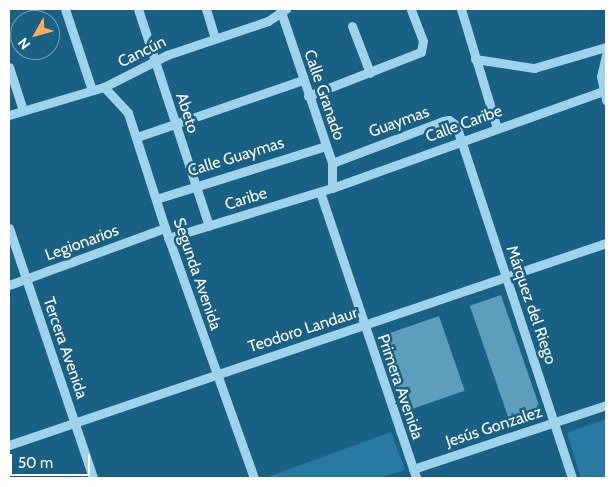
<!DOCTYPE html>
<html>
<head>
<meta charset="utf-8">
<style>
  body { margin:0 }
  #map { position:relative; width:615px; height:487px; overflow:hidden; background:#196085; font-family:Cabin,sans-serif }
  div>[style] { position:absolute }
  [style*='--x'] { left:calc(var(--x)*1px); top:calc(var(--y)*1px); width:calc(var(--w)*1px); rotate:calc(var(--a)*1deg) }
  .green>* { inset:0; background:#287aa3 }
  .building>* { inset:0; background:#5f9dbc; transform-origin:0 0 }
  .minor>* { height:9px; margin:-4.5px; padding:0 4.5px; transform-origin:4.5px; border-radius:4.5px; background:#9fd3ec }
  span { translate:-50% -50%; white-space:nowrap; text-align:center; line-height:1.15; -webkit-text-stroke:5px #196085; paint-order:stroke }
  .street-label { font-size:16px; color:#fff }
  .frame { position:absolute; inset:0; border:10px solid #fff; pointer-events:none }
  .north { position:absolute; left:10px; top:10px; width:50px; height:50px; box-sizing:border-box; background:#196085; border:1px solid #75a0b6; border-radius:50%; rotate:232deg; font-size:14px; font-weight:700; line-height:20px; text-align:center; color:#fff }
  .north::after { content:''; display:block; margin:auto; width:18px; height:22px; background:#ffac5a; clip-path:polygon(50% 0,100% 100%,50% 72%,0 100%) }
  .scale { position:absolute; left:10px; top:454px; width:80px; height:22px; box-sizing:border-box; border:2px solid #fff; border-top:0; padding-left:6px; font-size:15px; line-height:18px; white-space:nowrap; color:#fff; -webkit-text-stroke:4px #196085; paint-order:stroke }
</style>
</head>
<body>
<div id="map">
  <div class="green">
    <i style="clip-path:polygon(606px 419px,606px 478px,581px 478px,567px 433px)"></i>
    <i style="clip-path:polygon(391px 432px,405px 470px,379px 478px,265px 478px)"></i>
  </div>
  <div class="building">
    <i style="left:501px;top:295px;width:129px;height:33px;rotate:71deg"></i>
    <i style="left:439px;top:316px;width:79px;height:62px;rotate:71deg"></i>
    <i style="clip-path:polygon(459px 436px,462px 443px,448px 448px,446px 442px)"></i>
  </div>
  <div class="minor">
    <i style="--x:65;--y:9;--w:85;--a:71.6"></i>
    <i style="--x:138;--y:9;--w:228;--a:71.9"></i>
    <i style="--x:206;--y:9;--w:30;--a:73"></i>
    <i style="--x:280;--y:9;--w:163;--a:71.3"></i>
    <i style="--x:332;--y:163;--w:25;--a:90"></i>
    <i style="--x:461;--y:9;--w:124;--a:73.2"></i>
    <i style="--x:352;--y:26;--w:50;--a:69"></i>
    <i style="--x:606;--y:55;--w:22;--a:103"></i>
    <i style="--x:601;--y:76;--w:25;--a:78"></i>
    <i style="--x:475;--y:59;--w:60;--a:8.7"></i>
    <i style="--x:534;--y:68;--w:75;--a:-16.3"></i>
    <i style="--x:9;--y:67;--w:45;--a:72"></i>
    <i style="--x:104;--y:87;--w:35;--a:47"></i>
    <i style="--x:128;--y:113;--w:121;--a:72.2"></i>
    <i style="--x:165;--y:228;--w:265;--a:70.4"></i>
    <i style="--x:308;--y:96;--w:121;--a:-21.3"></i>
    <i style="--x:421;--y:52;--w:11;--a:-80"></i>
    <i style="--x:423;--y:41;--w:34;--a:-111"></i>
    <i style="--x:9;--y:115;--w:99;--a:-16.4"></i>
    <i style="--x:104;--y:87;--w:71;--a:-26.9"></i>
    <i style="--x:167;--y:55;--w:107;--a:-18.6"></i>
    <i style="--x:268;--y:21;--w:22;--a:-34"></i>
    <i style="--x:137;--y:137;--w:176;--a:-19"></i>
    <i style="--x:332;--y:163;--w:119;--a:-20.7"></i>
    <i style="--x:443;--y:121;--w:6;--a:-9"></i>
    <i style="--x:449;--y:120;--w:9;--a:36"></i>
    <i style="--x:456;--y:125;--w:372;--a:71.8"></i>
    <i style="--x:320;--y:192;--w:302;--a:71.4"></i>
    <i style="--x:156;--y:199;--w:178;--a:-17.3"></i>
    <i style="--x:9;--y:228;--w:264;--a:71.4"></i>
    <i style="--x:168;--y:238;--w:171;--a:-17"></i>
    <i style="--x:332;--y:188;--w:291;--a:-19.7"></i>
    <i style="--x:9;--y:285;--w:166;--a:-20.1"></i>
    <i style="--x:9;--y:445;--w:630;--a:-18.69"></i>
    <i style="--x:413;--y:469;--w:203;--a:-18.3"></i>
  </div>
  <div class="street-label">
    <span style="left:142px;top:52px;rotate:-26deg">Cancún</span>
    <span style="left:324px;top:95px;rotate:71deg">Calle Granado</span>
    <span style="left:187px;top:113px;rotate:72deg">Abeto</span>
    <span style="left:399px;top:122px;rotate:-20deg">Guaymas</span>
    <span style="left:464px;top:124px;rotate:-20deg">Calle Caribe</span>
    <span style="left:236px;top:157px;rotate:-17deg">Calle Guaymas</span>
    <span style="left:246px;top:199px;rotate:-17deg">Caribe</span>
    <span style="left:82px;top:243px;rotate:-20deg">Legionarios</span>
    <span style="left:197px;top:274px;rotate:71deg">Segunda Avenida</span>
    <span style="left:531px;top:305px;rotate:71deg">Márquez del Riego</span>
    <span style="left:303px;top:330px;rotate:-18deg">Teodoro Landaur</span>
    <span style="left:65px;top:348px;rotate:71deg">Tercera Avenida</span>
    <span style="left:400px;top:387px;rotate:71deg">Primera Avenida</span>
    <span style="left:494px;top:427px;rotate:-18deg">Jesús Gonzalez</span>
  </div>
  <div class="frame"></div>
  <div class="north">N</div>
  <div class="scale">50 m</div>
</div>
</body>
</html>
